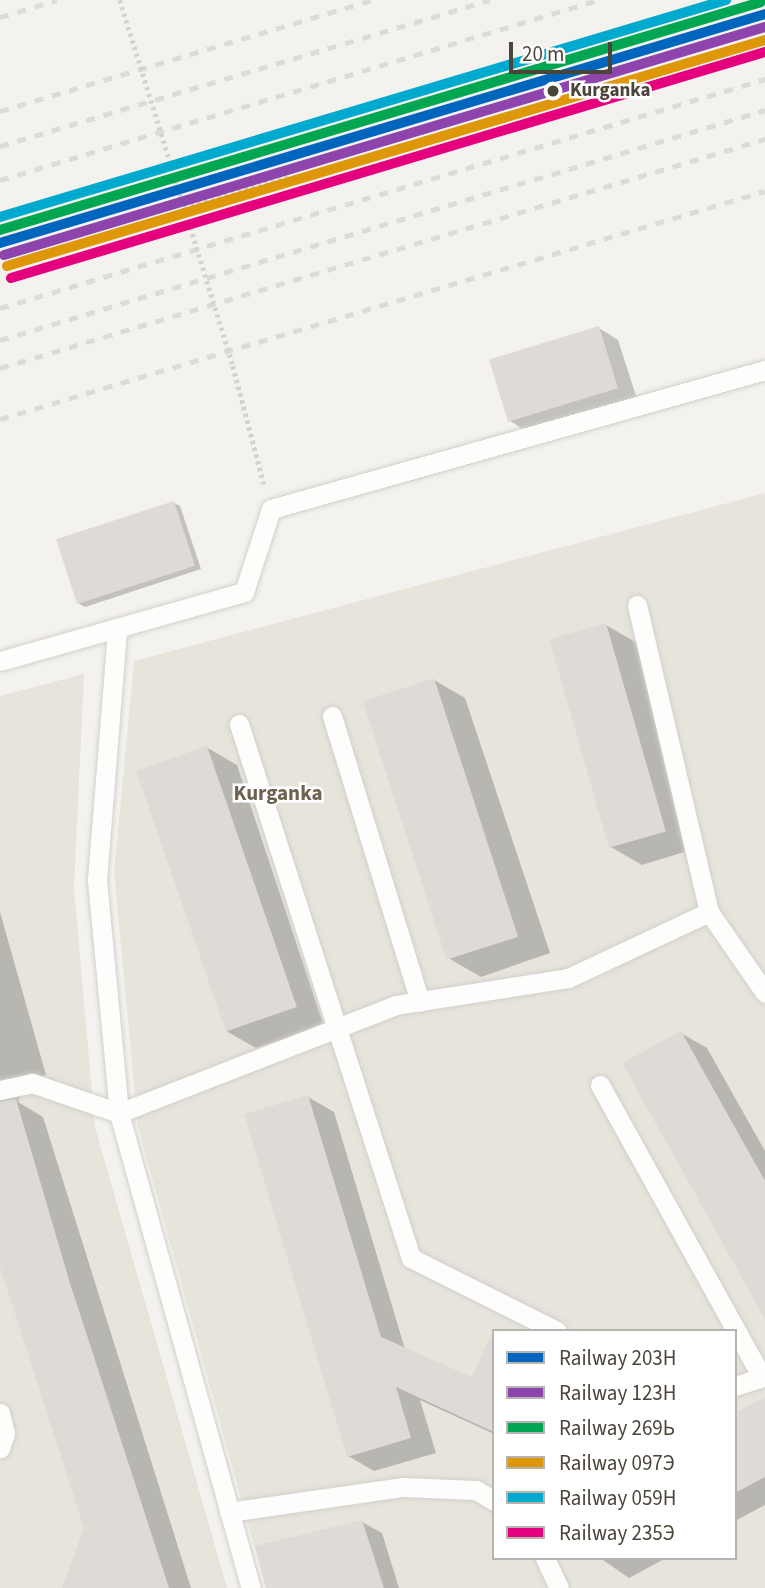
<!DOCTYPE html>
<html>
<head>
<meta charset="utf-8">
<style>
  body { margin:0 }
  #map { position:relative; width:765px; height:1588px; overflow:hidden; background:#f4f2ee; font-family:"Source Sans 3",sans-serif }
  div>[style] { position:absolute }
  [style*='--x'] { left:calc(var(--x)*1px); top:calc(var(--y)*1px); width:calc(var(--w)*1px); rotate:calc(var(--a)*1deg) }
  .residential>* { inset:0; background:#e7e4dc }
  .shadow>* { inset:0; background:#0003 }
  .building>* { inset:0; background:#dedbd6; transform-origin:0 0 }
  .path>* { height:4.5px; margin-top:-2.25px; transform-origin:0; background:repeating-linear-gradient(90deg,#d3d2cc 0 3.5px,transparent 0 7px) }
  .roads { filter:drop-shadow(0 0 2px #d2d0cb) drop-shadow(0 0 2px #d2d0cb) }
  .service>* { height:19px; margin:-9.5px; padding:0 9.5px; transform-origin:9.5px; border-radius:9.5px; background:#fdfdfc }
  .rail>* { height:5px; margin-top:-2.5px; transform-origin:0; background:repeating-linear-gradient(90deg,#dbdbda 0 9px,transparent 0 18px) }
  .path-bridge>* { height:4.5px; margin-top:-2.25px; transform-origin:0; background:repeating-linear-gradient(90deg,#d3d2cc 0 3.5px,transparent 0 7px) }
  .rail-1>* { height:10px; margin:-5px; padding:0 5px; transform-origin:5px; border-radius:5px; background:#0065bd }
  .rail-2>* { height:10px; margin:-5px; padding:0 5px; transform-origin:5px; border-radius:5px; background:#8e44ad }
  .rail-3>* { height:10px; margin:-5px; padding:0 5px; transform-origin:5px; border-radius:5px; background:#00a651 }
  .rail-4>* { height:10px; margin:-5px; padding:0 5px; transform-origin:5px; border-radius:5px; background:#dd9709 }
  .rail-5>* { height:10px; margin:-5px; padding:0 5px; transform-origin:5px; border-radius:5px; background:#00a9ce }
  .rail-6>* { height:10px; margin:-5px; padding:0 5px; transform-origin:5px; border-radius:5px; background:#e5007d }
  .dots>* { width:19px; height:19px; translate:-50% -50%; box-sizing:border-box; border:4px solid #fff; border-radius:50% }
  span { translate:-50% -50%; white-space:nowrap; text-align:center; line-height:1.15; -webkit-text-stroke:5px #fff; paint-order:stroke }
  .stop-label { font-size:19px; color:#4b4439; font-weight:700 }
  .left { translate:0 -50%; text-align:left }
  .neighbourhood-label { font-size:21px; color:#6e6250; font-weight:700 }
  .legend { position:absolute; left:492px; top:1329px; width:245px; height:231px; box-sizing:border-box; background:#fff; border:2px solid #b7b4b0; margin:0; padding:9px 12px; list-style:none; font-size:21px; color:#4b4439 }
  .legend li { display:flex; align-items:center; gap:14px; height:35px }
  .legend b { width:35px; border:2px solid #b7b4b0 }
  .scale { position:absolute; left:509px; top:42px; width:103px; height:32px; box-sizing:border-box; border:4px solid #4b4439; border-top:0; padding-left:9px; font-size:21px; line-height:24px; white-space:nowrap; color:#4b4439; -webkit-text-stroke:5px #fff; paint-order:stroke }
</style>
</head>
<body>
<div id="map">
  <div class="residential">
    <i style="clip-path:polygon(evenodd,765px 493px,765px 1588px,266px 1588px,138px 1127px,114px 873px,134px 661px,765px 493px,494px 1331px,735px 1331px,735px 1558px,494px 1558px,494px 1331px)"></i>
    <i style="clip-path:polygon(84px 674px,74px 888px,95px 1127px,227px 1588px,0 1588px,0 696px)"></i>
  </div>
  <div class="shadow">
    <i style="clip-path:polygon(599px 328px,618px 340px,637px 399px,530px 433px,510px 421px)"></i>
    <i style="clip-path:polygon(174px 503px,180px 506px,201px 569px,85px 607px,78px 603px)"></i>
    <i style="clip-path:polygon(606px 625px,637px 643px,697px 848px,642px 865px,611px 847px)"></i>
    <i style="clip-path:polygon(434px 680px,465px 698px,550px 953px,481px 977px,450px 959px)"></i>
    <i style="clip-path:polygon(206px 747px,237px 765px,324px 1026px,256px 1048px,226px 1031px)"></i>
    <i style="clip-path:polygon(0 912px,46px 1075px,32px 1080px,35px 1091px,20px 1096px,18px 1102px,43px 1117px,191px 1588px,64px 1588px,85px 1528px,0 1254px)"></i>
    <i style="clip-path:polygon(681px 1033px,707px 1048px,765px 1151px,765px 1315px)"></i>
    <i style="clip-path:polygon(308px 1097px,334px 1112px,405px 1349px,473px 1379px,494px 1332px,494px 1434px,420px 1400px,436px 1453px,374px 1471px,348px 1456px)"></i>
    <i style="clip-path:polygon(765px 1399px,765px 1505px,735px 1521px,735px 1415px)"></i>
    <i style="clip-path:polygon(362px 1522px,382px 1533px,399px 1588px,268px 1588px)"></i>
    <i style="clip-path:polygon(600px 1558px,666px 1558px,629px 1578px)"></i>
  </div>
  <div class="building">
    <i style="left:599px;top:326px;width:65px;height:115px;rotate:73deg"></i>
    <i style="left:174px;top:501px;width:68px;height:124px;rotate:72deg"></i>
    <i style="left:606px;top:623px;width:217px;height:59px;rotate:74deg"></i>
    <i style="left:434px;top:678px;width:272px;height:75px;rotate:72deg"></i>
    <i style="left:207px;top:746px;width:276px;height:75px;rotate:71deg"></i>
    <i style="clip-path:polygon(681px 1031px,765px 1181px,765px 1319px,622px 1063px)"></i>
    <i style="clip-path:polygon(308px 1095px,381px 1337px,472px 1377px,494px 1328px,494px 1432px,396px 1387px,411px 1438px,347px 1457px,244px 1114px)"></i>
    <i style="clip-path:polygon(16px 1099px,69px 1280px,169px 1588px,62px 1588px,84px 1528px,0 1267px,0 1102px)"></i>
    <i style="clip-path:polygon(765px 1397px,765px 1477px,735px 1493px,735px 1413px)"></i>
    <i style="clip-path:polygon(362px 1520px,384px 1588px,266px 1588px,255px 1546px)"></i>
  </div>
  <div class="path">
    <i style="--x:184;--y:207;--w:108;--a:-16.1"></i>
    <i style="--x:233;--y:366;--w:122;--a:75.3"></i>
  </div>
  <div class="roads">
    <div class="service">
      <i style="--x:637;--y:605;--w:315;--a:76.8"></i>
      <i style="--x:709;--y:912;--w:98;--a:55.3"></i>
      <i style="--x:117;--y:631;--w:250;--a:94.6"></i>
      <i style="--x:97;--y:880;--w:234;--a:84.6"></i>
      <i style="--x:119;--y:1113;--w:493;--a:74.5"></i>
      <i style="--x:0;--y:661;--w:254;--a:-15.8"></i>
      <i style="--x:244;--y:592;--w:87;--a:-72"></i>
      <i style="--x:271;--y:509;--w:513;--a:-15.72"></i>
      <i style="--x:332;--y:716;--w:299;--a:72.9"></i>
      <i style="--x:239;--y:724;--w:561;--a:72.15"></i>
      <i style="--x:411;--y:1258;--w:163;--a:26.6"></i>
      <i style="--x:600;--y:1085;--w:334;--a:61"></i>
      <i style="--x:762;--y:1377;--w:4;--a:-34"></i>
      <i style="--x:0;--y:1090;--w:33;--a:-12"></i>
      <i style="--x:32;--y:1083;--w:92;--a:19"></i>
      <i style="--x:119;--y:1113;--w:297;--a:-21.3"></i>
      <i style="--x:396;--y:1005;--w:174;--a:-8.9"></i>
      <i style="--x:568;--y:978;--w:156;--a:-25.1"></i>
      <i style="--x:735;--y:1386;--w:28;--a:-18"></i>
      <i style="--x:0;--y:1413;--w:21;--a:76"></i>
      <i style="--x:5;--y:1433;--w:16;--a:108"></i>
      <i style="--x:229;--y:1512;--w:176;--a:-8.2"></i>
      <i style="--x:403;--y:1487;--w:73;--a:2.4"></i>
      <i style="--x:476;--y:1490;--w:21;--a:31"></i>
      <i style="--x:545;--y:1558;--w:33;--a:65"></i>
    </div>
  </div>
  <div class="rail">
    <i style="--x:0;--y:17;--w:59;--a:-16.6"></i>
    <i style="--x:0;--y:111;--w:389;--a:-16.6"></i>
    <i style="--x:0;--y:146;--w:511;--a:-16.59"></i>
    <i style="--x:0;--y:180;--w:625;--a:-16.75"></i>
    <i style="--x:0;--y:308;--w:799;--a:-16.66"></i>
    <i style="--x:0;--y:340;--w:799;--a:-16.73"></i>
    <i style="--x:0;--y:368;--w:799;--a:-16.66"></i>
    <i style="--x:0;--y:419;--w:798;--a:-16.6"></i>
  </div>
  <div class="path-bridge">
    <i style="--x:120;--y:0;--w:383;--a:72.8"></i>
  </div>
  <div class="rail-1">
    <i style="--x:0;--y:243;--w:799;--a:-16.66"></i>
  </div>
  <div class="rail-2">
    <i style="--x:4;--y:255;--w:794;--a:-16.68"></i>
  </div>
  <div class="rail-3">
    <i style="--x:0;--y:230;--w:794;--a:-16.68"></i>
  </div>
  <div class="rail-4">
    <i style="--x:7;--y:266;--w:791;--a:-16.6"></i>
  </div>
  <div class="rail-5">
    <i style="--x:0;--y:217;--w:758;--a:-16.64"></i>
  </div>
  <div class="rail-6">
    <i style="--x:11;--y:278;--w:787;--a:-16.69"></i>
  </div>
  <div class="dots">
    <i style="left:553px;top:91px;background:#4b4439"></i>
  </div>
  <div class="stop-label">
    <span class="left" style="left:570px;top:91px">Kurganka</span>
  </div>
  <div class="neighbourhood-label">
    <span style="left:278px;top:793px">Kurganka</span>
  </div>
  <ul class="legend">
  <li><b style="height:9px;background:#0065bd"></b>Railway 203Н</li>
  <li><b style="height:9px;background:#8e44ad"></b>Railway 123Н</li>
  <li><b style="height:9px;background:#00a651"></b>Railway 269Ь</li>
  <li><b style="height:9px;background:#dd9709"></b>Railway 097Э</li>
  <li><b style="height:9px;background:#00a9ce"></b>Railway 059Н</li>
  <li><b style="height:9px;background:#e5007d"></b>Railway 235Э</li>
  </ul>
  <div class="scale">20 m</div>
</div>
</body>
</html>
